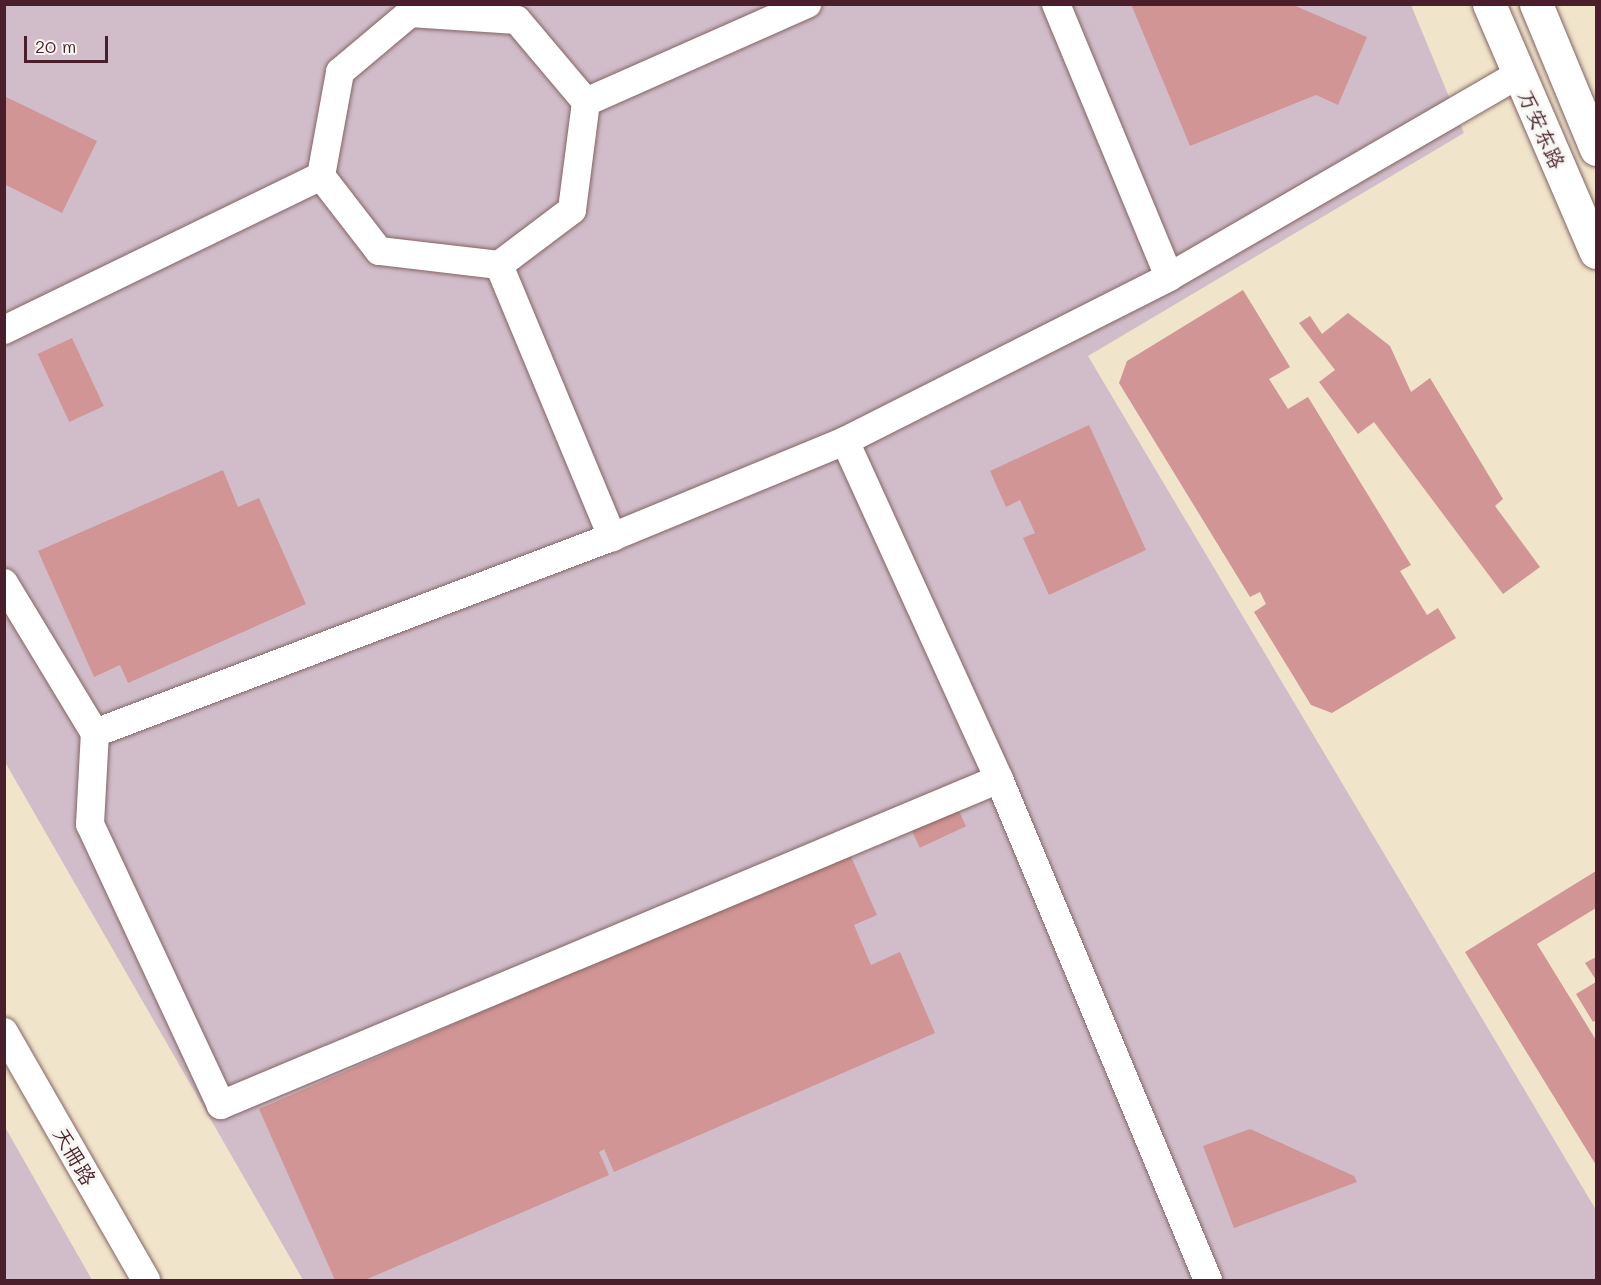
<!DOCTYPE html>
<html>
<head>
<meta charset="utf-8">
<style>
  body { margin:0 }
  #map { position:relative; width:1601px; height:1285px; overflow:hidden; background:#f0e4ca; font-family:Mali,"LXGW WenKai TC",sans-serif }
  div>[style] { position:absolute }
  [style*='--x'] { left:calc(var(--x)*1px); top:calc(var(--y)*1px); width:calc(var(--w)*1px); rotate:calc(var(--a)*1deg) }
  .industrial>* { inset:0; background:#d1bdca }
  .building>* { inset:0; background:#d09594; transform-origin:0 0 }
  .roads { filter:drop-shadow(0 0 2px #846463) drop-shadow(0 0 2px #846463) }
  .minor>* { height:28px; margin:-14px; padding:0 14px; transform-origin:14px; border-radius:14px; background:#fff }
  .secondary>* { height:33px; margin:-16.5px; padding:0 16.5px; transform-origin:16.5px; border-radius:16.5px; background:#fff }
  span { translate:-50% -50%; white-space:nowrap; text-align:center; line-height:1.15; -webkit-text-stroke:6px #f6f6f2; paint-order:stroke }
  .street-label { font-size:21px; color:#4a1f2b }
  .frame { position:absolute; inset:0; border:6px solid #4a1f2b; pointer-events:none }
  .scale { position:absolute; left:24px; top:36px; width:84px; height:27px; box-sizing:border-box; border:3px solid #4a1f2b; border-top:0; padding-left:8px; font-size:18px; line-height:21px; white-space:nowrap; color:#4a1f2b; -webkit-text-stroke:4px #f6f6f2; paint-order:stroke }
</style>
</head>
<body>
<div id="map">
  <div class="industrial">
    <i style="clip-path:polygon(4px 5px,1411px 5px,1464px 133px,1088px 356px,1596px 1210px,1596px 1280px,303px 1280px,5px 762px)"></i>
    <i style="clip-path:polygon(5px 1127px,92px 1280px,5px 1280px)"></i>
  </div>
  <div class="building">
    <i style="clip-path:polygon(1131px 4px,1291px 4px,1367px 37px,1338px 105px,1316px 95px,1190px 146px)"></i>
    <i style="clip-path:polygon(4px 96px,97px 141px,62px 213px,4px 184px)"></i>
    <i style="clip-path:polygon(1243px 290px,1290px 367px,1269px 379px,1288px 409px,1308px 397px,1411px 565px,1400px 571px,1427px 615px,1438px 608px,1456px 638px,1332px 713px,1311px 705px,1254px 612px,1266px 604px,1260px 592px,1250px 597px,1119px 383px,1127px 361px)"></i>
    <i style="clip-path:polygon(1348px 313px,1390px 346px,1411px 392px,1430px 378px,1503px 499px,1495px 506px,1540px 567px,1503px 594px,1374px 422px,1358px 434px,1319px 382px,1335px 370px,1299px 323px,1310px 316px,1322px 334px)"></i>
    <i style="left:72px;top:338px;width:75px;height:38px;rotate:65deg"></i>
    <i style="clip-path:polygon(1089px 425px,1146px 550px,1049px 595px,1023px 538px,1035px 533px,1020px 500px,1006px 507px,990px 471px)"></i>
    <i style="clip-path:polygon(223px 470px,238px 507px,259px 498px,306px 604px,128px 683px,120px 665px,94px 677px,38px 551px)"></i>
    <i style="left:958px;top:809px;width:19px;height:51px;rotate:65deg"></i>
    <i style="clip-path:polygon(849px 852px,877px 915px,854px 925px,871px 965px,900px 952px,935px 1033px,614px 1172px,604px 1149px,599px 1152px,609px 1175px,365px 1280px,335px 1280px,259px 1109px)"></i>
    <i style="clip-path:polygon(1596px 871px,1596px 908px,1537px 944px,1596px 1040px,1596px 1165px,1465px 952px)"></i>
    <i style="clip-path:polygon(1596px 957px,1596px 980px,1585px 963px)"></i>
    <i style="clip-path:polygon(1596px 982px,1596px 1020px,1593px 1022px,1576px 994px)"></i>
    <i style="clip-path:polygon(1250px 1129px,1354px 1176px,1357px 1182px,1234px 1228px,1203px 1146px)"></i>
  </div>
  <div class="roads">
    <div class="minor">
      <i style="--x:1056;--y:4;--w:295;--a:67.5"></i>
      <i style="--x:410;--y:13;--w:107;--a:3.7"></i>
      <i style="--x:517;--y:20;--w:107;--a:49.9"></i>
      <i style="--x:586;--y:102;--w:109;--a:97.4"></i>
      <i style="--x:572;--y:210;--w:91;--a:143"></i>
      <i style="--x:499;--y:265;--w:121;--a:-173.3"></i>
      <i style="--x:379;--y:251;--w:95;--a:-127.7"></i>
      <i style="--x:321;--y:176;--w:106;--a:-79.6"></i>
      <i style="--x:340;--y:72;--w:92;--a:-40.1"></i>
      <i style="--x:586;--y:102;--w:242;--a:-23.9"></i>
      <i style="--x:499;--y:265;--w:295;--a:67.4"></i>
      <i style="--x:4;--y:330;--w:352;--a:-25.9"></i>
      <i style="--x:845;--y:441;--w:371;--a:65.5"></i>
      <i style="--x:999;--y:779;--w:543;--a:67.36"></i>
      <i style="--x:4;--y:583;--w:175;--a:58.8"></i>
      <i style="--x:999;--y:779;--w:844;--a:157.27"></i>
      <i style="--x:221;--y:1105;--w:310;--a:-115"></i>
      <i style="--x:90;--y:824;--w:91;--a:-86.9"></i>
      <i style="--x:95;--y:733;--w:553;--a:-20.76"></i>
      <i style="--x:612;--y:537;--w:252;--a:-22.4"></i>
      <i style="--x:845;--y:441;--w:363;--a:-26.8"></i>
      <i style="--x:1169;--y:277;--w:403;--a:-30.1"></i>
      <i style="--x:4;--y:1032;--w:286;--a:60.2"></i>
    </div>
    <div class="secondary">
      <i style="--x:1489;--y:4;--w:270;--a:66.7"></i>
      <i style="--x:1536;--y:4;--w:157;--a:67.5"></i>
    </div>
  </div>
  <div class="street-label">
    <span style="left:1542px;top:129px;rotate:66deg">万安东路</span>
    <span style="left:75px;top:1156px;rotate:60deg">天册路</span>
  </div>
  <div class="frame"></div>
  <div class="scale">20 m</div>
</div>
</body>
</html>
